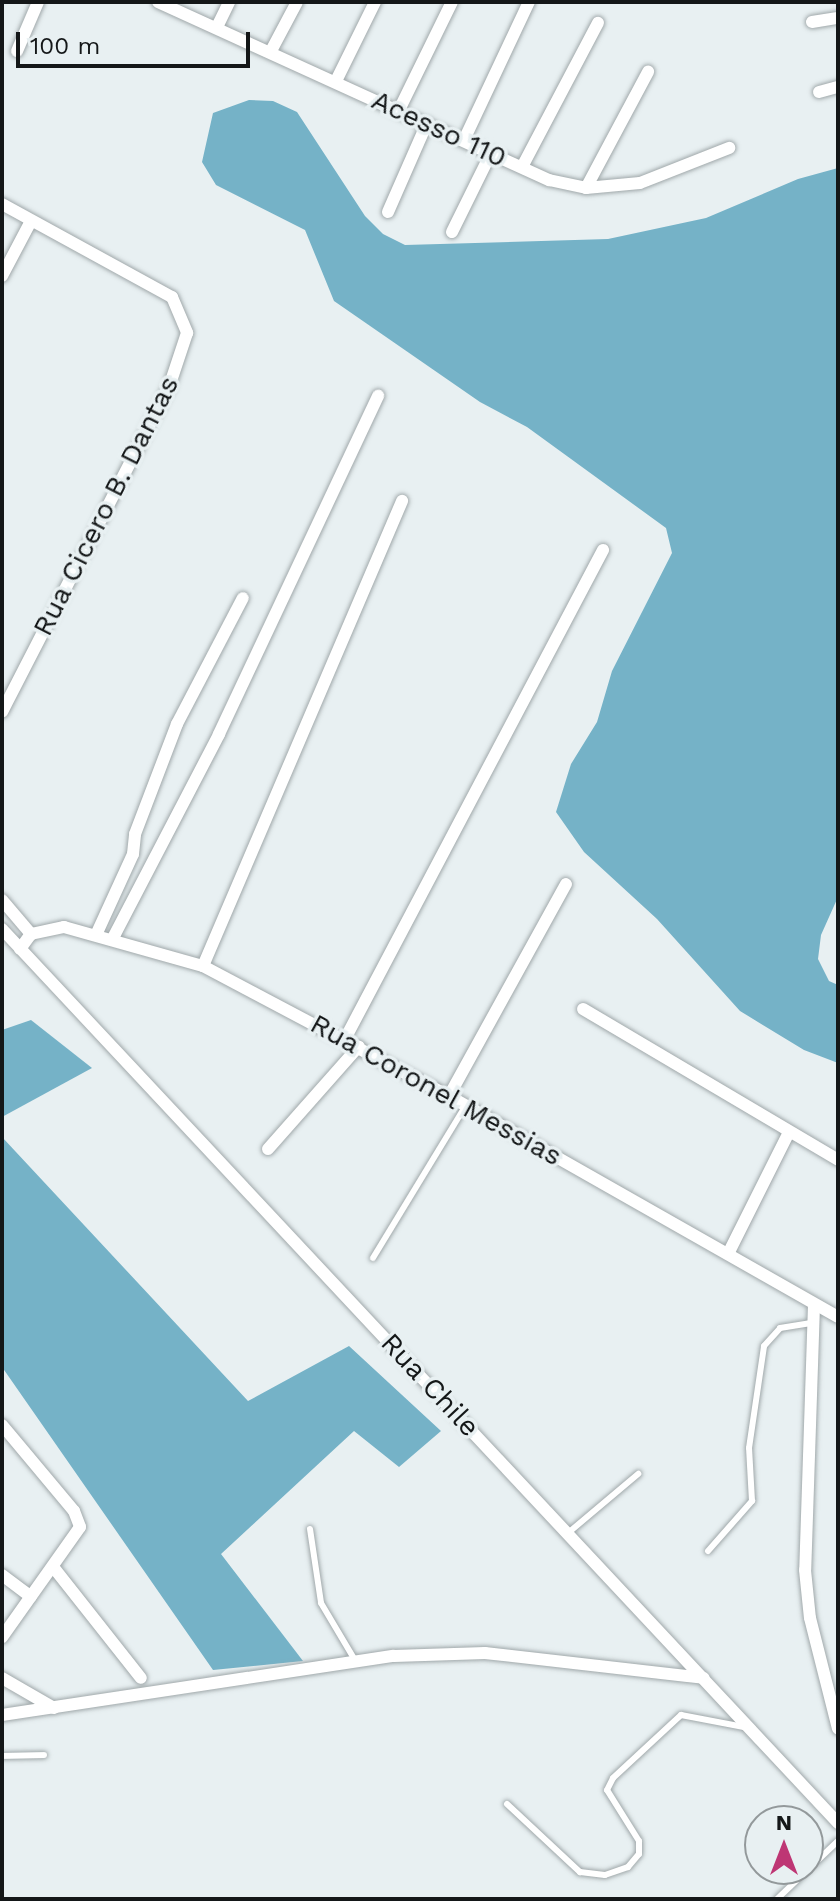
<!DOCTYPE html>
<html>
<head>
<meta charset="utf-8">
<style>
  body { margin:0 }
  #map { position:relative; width:840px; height:1901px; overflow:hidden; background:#e8f0f2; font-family:"Work Sans",sans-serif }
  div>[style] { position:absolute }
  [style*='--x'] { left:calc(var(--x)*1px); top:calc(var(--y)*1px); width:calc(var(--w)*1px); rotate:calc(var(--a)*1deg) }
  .forest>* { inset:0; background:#75b2c7 }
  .roads { filter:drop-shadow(0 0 2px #a0a8aa) drop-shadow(0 0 2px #a0a8aa) }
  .lane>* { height:6px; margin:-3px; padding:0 3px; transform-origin:3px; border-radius:3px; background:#fff }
  .street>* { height:12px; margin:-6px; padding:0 6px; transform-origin:6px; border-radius:6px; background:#fff }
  span { translate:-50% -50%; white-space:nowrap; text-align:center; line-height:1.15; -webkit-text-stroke:7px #e8f0f2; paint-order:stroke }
  .street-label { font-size:28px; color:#141718 }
  .frame { position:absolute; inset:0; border:4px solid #141718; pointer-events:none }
  .north { position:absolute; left:744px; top:1805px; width:80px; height:80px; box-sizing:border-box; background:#e8f0f2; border:2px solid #93999b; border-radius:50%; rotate:0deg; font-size:22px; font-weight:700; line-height:32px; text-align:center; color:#141718 }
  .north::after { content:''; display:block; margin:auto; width:28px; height:36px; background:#be3674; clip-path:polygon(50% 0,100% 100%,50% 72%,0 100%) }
  .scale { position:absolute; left:16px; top:32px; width:234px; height:36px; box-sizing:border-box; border:4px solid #141718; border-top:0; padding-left:10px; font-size:24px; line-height:28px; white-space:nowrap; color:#141718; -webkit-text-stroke:6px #e8f0f2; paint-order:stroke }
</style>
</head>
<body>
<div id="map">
  <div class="forest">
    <i style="clip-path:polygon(249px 100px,273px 101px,297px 112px,365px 216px,383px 234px,405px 245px,608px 239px,706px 218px,798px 179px,838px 168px,838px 897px,821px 935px,818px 959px,829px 981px,838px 985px,838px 1063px,804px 1050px,740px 1011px,657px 919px,584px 852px,556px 812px,571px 764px,597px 722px,612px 671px,672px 553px,666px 528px,527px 427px,480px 402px,334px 301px,305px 230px,216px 185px,202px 162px,213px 113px)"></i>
    <i style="clip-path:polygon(31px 1020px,92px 1068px,2px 1117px,2px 1030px)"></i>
    <i style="clip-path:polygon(2px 1137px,248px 1401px,349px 1346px,441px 1431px,399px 1467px,354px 1431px,221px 1554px,303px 1661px,213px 1670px,2px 1367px)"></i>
  </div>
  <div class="roads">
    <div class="lane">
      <i style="--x:373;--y:1258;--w:179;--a:-58.7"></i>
      <i style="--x:310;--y:1529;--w:75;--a:81.5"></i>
      <i style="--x:321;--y:1603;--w:69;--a:59.3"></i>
      <i style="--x:568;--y:1533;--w:92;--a:-40.1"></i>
      <i style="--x:708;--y:1551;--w:67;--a:-48.7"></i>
      <i style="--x:752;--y:1501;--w:53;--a:-93.2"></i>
      <i style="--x:749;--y:1448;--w:103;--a:-81.6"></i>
      <i style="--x:764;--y:1346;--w:24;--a:-48"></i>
      <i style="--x:780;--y:1328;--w:33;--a:-9"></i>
      <i style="--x:2;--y:1756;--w:42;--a:-1.4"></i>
      <i style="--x:507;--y:1804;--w:100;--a:43"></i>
      <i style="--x:580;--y:1872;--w:25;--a:7"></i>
      <i style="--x:605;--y:1875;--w:24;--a:-19"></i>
      <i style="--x:628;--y:1867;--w:17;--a:-50"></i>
      <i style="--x:639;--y:1854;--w:13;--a:-90"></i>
      <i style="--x:639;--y:1841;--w:60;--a:-122.1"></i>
      <i style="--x:607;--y:1790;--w:13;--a:-63"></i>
      <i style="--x:613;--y:1778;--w:93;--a:-42.8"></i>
      <i style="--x:681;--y:1715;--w:64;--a:10.8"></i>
      <i style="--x:777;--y:1899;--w:84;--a:-43.6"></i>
    </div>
    <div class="street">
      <i style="--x:158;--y:2;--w:430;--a:24.5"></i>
      <i style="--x:549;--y:180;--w:38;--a:12"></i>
      <i style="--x:586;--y:188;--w:54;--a:-5.3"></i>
      <i style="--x:640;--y:183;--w:96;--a:-21.5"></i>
      <i style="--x:812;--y:22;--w:26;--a:-9"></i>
      <i style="--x:217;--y:27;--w:28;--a:-64"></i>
      <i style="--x:17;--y:51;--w:53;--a:-66.8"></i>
      <i style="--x:271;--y:51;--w:55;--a:-62"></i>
      <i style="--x:336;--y:81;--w:88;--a:-63.7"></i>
      <i style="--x:819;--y:92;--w:20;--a:-15"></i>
      <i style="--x:399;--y:110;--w:120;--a:-63.9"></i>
      <i style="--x:464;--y:140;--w:153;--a:-64.8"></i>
      <i style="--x:522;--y:167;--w:163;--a:-62.2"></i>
      <i style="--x:586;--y:188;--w:132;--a:-61.9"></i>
      <i style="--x:2;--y:204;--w:194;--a:28.7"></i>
      <i style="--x:172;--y:297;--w:39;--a:67"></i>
      <i style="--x:187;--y:333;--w:57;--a:108.4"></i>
      <i style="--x:169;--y:387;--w:365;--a:117.2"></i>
      <i style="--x:388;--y:212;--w:97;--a:-66.3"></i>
      <i style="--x:452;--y:232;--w:88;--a:-63.7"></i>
      <i style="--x:2;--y:276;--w:62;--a:-62.2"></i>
      <i style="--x:2;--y:900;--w:45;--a:49.5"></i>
      <i style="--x:2;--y:929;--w:1224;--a:46.92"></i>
      <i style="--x:96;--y:935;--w:89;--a:-65.4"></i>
      <i style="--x:133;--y:854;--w:20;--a:-84"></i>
      <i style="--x:135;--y:834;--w:118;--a:-69.1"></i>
      <i style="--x:177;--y:724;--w:142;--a:-62.4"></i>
      <i style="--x:113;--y:938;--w:230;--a:-62.5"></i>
      <i style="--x:219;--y:734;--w:374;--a:-64.8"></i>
      <i style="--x:20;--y:949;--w:19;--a:-54"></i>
      <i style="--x:31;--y:934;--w:34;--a:-12"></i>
      <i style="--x:64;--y:927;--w:144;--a:15.7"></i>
      <i style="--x:203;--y:966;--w:278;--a:27.9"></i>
      <i style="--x:449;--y:1096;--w:447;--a:29.6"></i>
      <i style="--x:203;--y:966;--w:506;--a:-66.83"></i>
      <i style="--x:583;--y:1009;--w:296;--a:30.6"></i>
      <i style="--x:345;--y:1039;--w:553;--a:-62.18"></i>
      <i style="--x:449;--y:1096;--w:242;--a:-61.1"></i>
      <i style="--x:268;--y:1149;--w:137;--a:-48.5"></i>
      <i style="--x:729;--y:1252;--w:134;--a:-63.4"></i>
      <i style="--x:814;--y:1305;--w:265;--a:91.9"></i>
      <i style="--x:805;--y:1570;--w:48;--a:84.1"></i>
      <i style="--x:810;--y:1618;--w:114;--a:75.8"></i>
      <i style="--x:2;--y:1425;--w:112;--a:50.1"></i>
      <i style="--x:74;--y:1511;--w:17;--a:69"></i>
      <i style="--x:80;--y:1527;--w:135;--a:125.3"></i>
      <i style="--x:54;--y:1568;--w:140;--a:51.7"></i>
      <i style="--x:2;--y:1575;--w:36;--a:37"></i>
      <i style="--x:2;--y:1678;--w:60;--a:30"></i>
      <i style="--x:2;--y:1715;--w:396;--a:-8.6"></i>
      <i style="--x:394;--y:1656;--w:91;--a:-1.9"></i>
      <i style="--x:485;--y:1653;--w:220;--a:6.5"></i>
    </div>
  </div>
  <div class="street-label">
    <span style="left:439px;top:129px;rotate:25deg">Acesso 110</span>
    <span style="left:106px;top:506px;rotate:-63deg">Rua Cicero B. Dantas</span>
    <span style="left:436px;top:1090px;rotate:29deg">Rua Coronel Messias</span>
    <span style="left:430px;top:1385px;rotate:47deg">Rua Chile</span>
  </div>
  <div class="frame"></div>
  <div class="north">N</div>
  <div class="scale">100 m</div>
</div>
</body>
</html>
